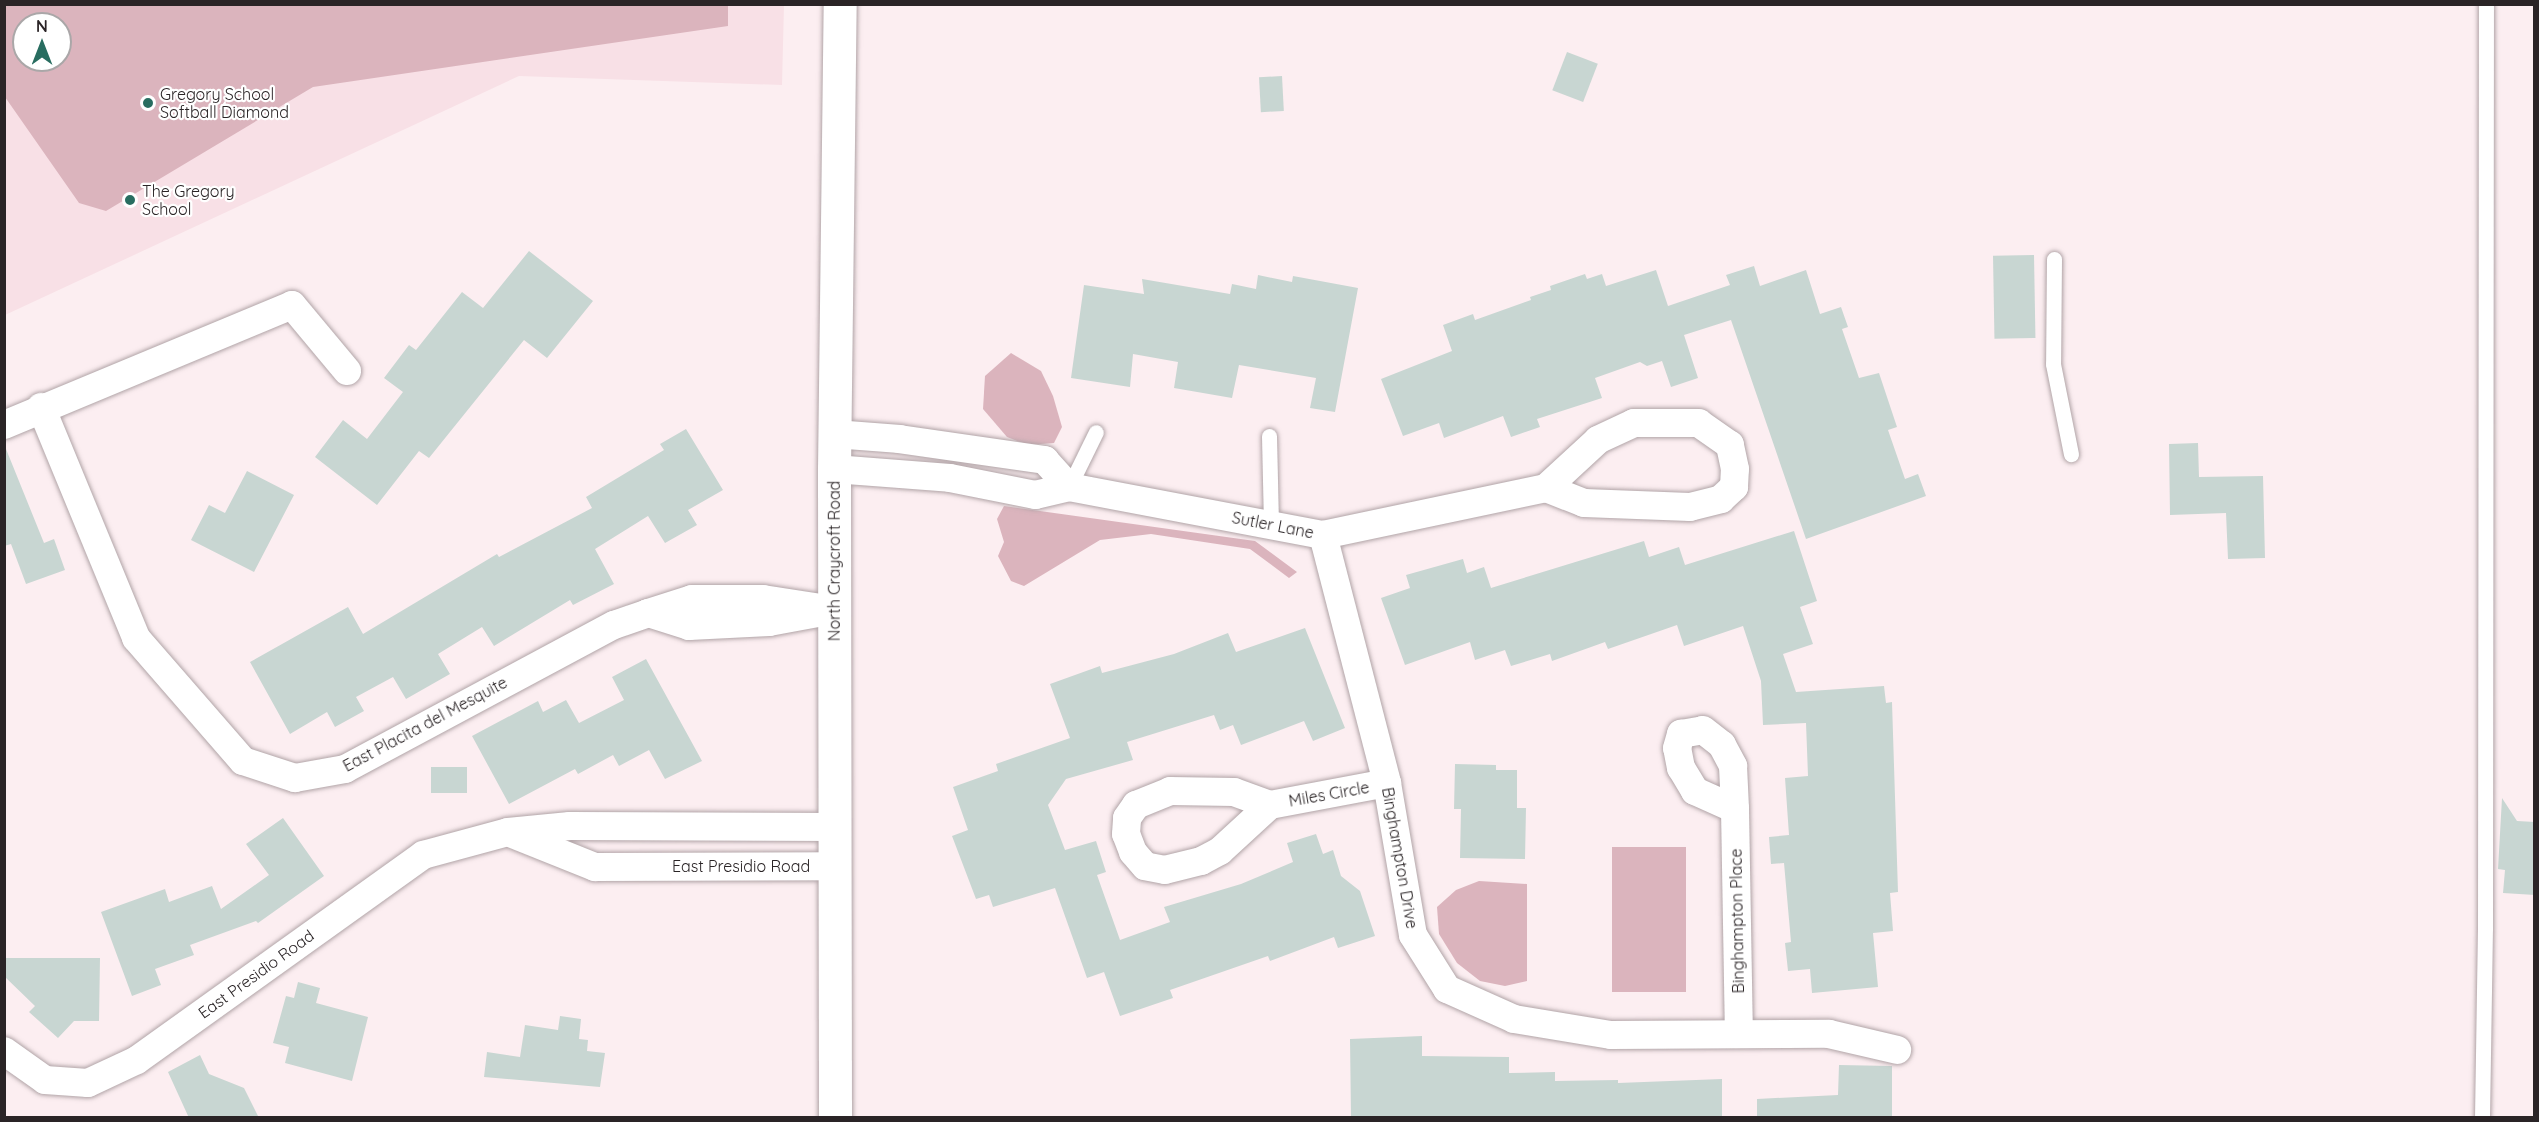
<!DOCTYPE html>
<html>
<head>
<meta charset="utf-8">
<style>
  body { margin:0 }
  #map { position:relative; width:2539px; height:1122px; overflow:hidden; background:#fceef1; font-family:Quicksand,sans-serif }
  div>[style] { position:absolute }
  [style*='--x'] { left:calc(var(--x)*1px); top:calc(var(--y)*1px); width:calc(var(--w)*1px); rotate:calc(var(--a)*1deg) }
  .built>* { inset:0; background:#f8e0e6 }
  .green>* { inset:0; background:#dbb4bd; transform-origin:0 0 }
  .building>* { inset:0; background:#c8d6d2; transform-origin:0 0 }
  .roads { filter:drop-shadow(0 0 2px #b1a4a7) drop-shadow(0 0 2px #b1a4a7) }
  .lane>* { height:15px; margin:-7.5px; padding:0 7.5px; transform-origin:7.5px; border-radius:7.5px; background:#fff }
  .street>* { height:28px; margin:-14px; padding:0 14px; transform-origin:14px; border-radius:14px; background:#fff }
  .secondary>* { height:33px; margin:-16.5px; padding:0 16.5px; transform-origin:16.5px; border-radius:16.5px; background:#fff }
  .dots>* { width:16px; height:16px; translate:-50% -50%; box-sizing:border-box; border:3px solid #fff; border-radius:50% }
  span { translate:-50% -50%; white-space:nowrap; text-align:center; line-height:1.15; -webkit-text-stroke:4.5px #fff; paint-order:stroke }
  .poi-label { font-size:16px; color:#2a2426 }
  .left { translate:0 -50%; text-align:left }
  .street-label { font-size:16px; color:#2a2426 }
  .frame { position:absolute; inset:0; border:6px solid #2a2426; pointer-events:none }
  .north { position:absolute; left:12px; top:12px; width:60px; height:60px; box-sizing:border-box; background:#fff; border:2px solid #aaa7a8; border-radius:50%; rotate:0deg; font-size:16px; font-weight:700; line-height:24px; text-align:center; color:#2a2426 }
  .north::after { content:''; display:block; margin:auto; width:21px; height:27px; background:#286d60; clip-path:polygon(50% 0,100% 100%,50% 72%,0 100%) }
</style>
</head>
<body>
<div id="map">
  <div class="built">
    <i style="clip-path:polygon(evenodd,4px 5px,784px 5px,782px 85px,519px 76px,5px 315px,4px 5px,24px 24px,60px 24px,60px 60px,24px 60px,24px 24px)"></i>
  </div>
  <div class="green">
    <i style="clip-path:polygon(evenodd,728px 4px,728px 26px,313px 87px,106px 211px,79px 203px,5px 97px,5px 5px,728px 4px,24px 24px,60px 24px,60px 60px,24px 60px,24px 24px)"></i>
    <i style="clip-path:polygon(1011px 353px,1041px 371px,1053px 396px,1062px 427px,1054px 443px,1028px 445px,1007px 437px,983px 409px,985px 376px)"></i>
    <i style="clip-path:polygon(1004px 506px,1255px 541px,1297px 572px,1289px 578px,1250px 549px,1151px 534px,1100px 540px,1024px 586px,1011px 581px,998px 556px,1004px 542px,997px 519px)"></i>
    <i style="left:1686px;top:847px;width:145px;height:74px;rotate:90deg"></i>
    <i style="clip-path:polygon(1479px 881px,1527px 884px,1527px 981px,1505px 986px,1480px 981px,1457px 963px,1439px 934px,1437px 907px,1456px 890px)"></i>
  </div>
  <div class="building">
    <i style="left:1567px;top:52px;width:33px;height:41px;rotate:21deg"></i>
    <i style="left:1282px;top:76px;width:35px;height:23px;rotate:87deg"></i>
    <i style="clip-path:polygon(529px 251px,593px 301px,547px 358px,524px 340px,429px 458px,419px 451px,377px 505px,315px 457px,343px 420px,367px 439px,403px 392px,384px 378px,409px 345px,416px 350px,462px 292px,483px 308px)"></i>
    <i style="left:2034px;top:255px;width:83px;height:41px;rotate:89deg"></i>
    <i style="clip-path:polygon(1754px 266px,1760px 286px,1806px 270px,1820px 314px,1841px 307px,1848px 327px,1842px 329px,1859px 378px,1879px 373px,1897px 427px,1888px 430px,1905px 479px,1918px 474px,1926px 496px,1806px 539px,1731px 320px,1684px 335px,1698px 378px,1671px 387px,1662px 361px,1647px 366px,1640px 362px,1595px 378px,1602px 398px,1537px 419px,1540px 427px,1511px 437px,1503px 416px,1444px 438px,1439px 423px,1403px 436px,1381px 379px,1452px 351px,1443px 325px,1473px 314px,1475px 320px,1531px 300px,1530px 297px,1551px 290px,1550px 286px,1585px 274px,1587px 279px,1602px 274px,1606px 286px,1656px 270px,1668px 306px,1730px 285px,1726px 275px)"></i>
    <i style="clip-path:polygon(1258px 275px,1292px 282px,1293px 276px,1358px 288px,1335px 412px,1310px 408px,1316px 378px,1239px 365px,1232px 398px,1174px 388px,1178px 362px,1133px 354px,1130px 387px,1071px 378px,1084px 285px,1144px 294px,1142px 279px,1230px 294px,1232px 284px,1256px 289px)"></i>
    <i style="clip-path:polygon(686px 429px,723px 490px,688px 510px,697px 525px,665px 543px,648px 516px,595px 549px,614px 584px,573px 605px,570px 600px,494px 646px,482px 627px,438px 654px,450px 674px,406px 699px,393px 677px,356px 697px,364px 711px,335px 727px,327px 712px,290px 734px,250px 662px,348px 607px,363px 634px,497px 554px,499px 557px,592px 508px,586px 497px,664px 450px,660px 444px)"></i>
    <i style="clip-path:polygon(2198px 443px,2199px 477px,2263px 476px,2265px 558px,2228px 559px,2226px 513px,2170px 515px,2169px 444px)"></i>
    <i style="clip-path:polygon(4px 444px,44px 543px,54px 539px,65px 570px,26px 584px,11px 544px,4px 546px)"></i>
    <i style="clip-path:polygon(247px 471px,294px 495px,254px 572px,191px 540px,209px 505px,225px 513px)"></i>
    <i style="clip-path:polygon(1794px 531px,1817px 601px,1800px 607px,1813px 644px,1783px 654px,1796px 692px,1884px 686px,1886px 703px,1892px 702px,1898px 892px,1890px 893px,1893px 931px,1873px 933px,1878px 987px,1812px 993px,1810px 969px,1788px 971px,1785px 943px,1791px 942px,1784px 863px,1771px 864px,1769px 837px,1789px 835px,1785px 778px,1808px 776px,1806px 723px,1763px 725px,1761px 681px,1743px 626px,1684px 646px,1677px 625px,1608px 649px,1605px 642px,1552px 661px,1550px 654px,1511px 666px,1505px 650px,1475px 660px,1470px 642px,1405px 665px,1381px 598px,1410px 588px,1406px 575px,1463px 559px,1467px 573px,1484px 567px,1491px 588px,1644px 541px,1649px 557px,1679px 547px,1685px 565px)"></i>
    <i style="clip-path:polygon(1305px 628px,1345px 728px,1313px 741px,1304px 721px,1241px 745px,1233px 725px,1220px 730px,1214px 715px,1127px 742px,1133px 760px,1066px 779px,1048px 805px,1065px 850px,1096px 841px,1106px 872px,1097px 875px,1120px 940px,1170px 922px,1164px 907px,1241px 884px,1293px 862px,1287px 843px,1316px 834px,1323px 854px,1333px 850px,1341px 876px,1360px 891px,1375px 936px,1338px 948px,1334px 937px,1270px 961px,1268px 956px,1170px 990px,1173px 998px,1120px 1016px,1104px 972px,1087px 978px,1055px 888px,993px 907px,989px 895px,976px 899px,952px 836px,968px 830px,953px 787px,998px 771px,996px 764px,1070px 738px,1050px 684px,1100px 666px,1102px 673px,1174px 654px,1228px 633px,1236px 652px)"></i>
    <i style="clip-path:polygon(646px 659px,702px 761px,665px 779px,649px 750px,619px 766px,613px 755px,578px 774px,575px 769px,509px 804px,472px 736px,538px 701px,543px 712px,566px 700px,579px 723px,624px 700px,612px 677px)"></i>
    <i style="clip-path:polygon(1455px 764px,1496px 765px,1496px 770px,1517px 770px,1517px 808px,1526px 808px,1525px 859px,1460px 858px,1461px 809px,1454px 809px)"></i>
    <i style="left:431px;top:767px;width:36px;height:26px"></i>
    <i style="clip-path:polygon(2502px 798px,2517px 821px,2535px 822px,2535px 895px,2503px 893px,2505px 870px,2498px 869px)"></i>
    <i style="clip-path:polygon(283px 818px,324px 876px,258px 923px,256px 921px,190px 945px,194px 955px,155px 969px,161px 985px,132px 996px,101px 912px,165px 889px,169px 902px,212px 886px,221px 909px,269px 875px,246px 844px)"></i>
    <i style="clip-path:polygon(4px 958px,100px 958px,99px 1021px,74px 1021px,58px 1038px,29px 1012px,35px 1006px,4px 976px)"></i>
    <i style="clip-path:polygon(298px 982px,320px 988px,316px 1003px,368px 1017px,352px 1081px,285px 1063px,289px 1047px,273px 1043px,286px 996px,294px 998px)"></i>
    <i style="clip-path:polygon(560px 1016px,581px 1019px,579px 1039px,588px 1040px,587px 1051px,605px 1053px,600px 1087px,484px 1077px,487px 1052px,520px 1057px,525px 1025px,558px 1030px)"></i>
    <i style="clip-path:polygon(1422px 1036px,1422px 1056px,1509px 1057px,1509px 1073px,1555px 1072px,1555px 1081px,1618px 1080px,1618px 1083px,1722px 1079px,1722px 1118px,1351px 1118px,1350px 1039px)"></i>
    <i style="clip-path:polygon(200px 1055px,209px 1074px,244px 1088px,259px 1118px,189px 1118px,168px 1072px)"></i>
    <i style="clip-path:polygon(1839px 1065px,1892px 1066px,1892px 1118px,1757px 1118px,1757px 1099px,1838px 1095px)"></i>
  </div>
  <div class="roads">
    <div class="lane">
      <i style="--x:2054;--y:259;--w:105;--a:90.5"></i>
      <i style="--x:2053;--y:364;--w:92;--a:78.7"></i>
      <i style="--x:1269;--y:436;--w:89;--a:88.7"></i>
      <i style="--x:1069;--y:487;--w:61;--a:-63.9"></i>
      <i style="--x:2482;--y:1118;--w:189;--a:-89.1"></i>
      <i style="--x:2485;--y:929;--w:925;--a:-89.94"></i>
    </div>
    <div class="street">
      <i style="--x:41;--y:407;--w:250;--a:67.6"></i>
      <i style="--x:136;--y:638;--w:163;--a:49"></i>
      <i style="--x:243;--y:761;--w:55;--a:18.1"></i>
      <i style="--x:295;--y:778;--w:51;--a:-10.2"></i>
      <i style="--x:345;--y:769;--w:305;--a:-28.2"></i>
      <i style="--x:614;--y:625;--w:36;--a:-19"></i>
      <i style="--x:4;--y:425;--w:312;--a:-22.6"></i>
      <i style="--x:292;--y:305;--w:86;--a:50.2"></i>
      <i style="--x:834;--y:469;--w:116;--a:4.4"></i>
      <i style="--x:950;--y:478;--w:87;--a:11.3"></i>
      <i style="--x:1035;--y:495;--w:35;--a:-13"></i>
      <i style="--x:1069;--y:487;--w:36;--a:-132"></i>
      <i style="--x:1045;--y:460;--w:147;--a:-171.8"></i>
      <i style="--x:900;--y:439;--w:66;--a:-175.7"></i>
      <i style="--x:1069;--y:487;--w:258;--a:10.7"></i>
      <i style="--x:1323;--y:535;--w:228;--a:-11.9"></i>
      <i style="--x:1546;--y:488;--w:41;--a:21.5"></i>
      <i style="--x:1584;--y:503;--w:106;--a:2.2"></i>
      <i style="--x:1690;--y:507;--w:32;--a:-14"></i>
      <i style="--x:1721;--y:499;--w:18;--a:-43"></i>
      <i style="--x:1734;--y:487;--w:18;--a:-87"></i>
      <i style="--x:1735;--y:469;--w:25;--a:-102"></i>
      <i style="--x:1730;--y:445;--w:38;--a:-145"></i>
      <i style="--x:1699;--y:423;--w:65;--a:180"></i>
      <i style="--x:1634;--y:423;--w:40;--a:155"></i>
      <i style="--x:1598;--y:440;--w:71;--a:137.3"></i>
      <i style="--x:1323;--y:535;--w:256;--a:75.5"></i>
      <i style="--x:1387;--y:783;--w:154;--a:80.3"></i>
      <i style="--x:1413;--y:935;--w:64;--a:57.8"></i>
      <i style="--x:1447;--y:989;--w:73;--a:24.1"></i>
      <i style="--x:1514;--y:1019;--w:98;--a:9.4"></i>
      <i style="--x:1611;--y:1035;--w:218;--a:-0.3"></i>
      <i style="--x:1829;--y:1034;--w:70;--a:13.2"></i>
      <i style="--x:692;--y:599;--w:71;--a:0"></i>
      <i style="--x:763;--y:599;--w:72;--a:8.8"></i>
      <i style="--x:834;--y:610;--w:66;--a:169.5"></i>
      <i style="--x:769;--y:622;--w:80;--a:177.1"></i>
      <i style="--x:689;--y:626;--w:43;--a:-162.4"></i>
      <i style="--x:648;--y:613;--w:46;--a:-17.7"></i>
      <i style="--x:1170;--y:791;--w:64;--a:0.9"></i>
      <i style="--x:1234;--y:792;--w:38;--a:20"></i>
      <i style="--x:1270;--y:805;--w:68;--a:137.4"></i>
      <i style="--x:1220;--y:851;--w:21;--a:152"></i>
      <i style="--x:1201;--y:861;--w:37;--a:166"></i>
      <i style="--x:1165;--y:870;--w:20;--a:-169"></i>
      <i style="--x:1145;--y:866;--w:18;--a:-131"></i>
      <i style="--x:1133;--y:852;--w:19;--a:-111"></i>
      <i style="--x:1126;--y:834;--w:16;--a:-86"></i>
      <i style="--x:1127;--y:818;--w:16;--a:-55"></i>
      <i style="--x:1136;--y:805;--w:37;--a:-22"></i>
      <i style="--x:1270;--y:805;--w:119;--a:-10.6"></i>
      <i style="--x:1735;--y:809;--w:44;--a:-155.8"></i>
      <i style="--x:1695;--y:791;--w:27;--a:-121"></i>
      <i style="--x:1681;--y:768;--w:20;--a:-101"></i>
      <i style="--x:1677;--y:748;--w:15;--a:-74"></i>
      <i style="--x:1681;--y:734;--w:22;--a:-10"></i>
      <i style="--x:1703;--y:730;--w:24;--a:38"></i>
      <i style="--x:1722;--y:745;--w:24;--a:62"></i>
      <i style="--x:1733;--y:766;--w:43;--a:87.3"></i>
      <i style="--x:1735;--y:809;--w:225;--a:89"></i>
      <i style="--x:510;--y:833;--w:92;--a:21.8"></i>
      <i style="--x:595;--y:867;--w:242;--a:-0.2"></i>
      <i style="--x:4;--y:1051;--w:50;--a:35.3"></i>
      <i style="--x:45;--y:1080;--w:43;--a:4"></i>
      <i style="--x:88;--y:1083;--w:54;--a:-25.1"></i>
      <i style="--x:137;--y:1060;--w:352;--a:-35.6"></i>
      <i style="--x:423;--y:855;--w:88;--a:-15.1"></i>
      <i style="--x:508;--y:832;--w:62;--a:-5.5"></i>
      <i style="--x:570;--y:826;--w:267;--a:0.2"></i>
    </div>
    <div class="secondary">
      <i style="--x:835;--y:1118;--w:649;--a:-90.09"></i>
      <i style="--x:834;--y:469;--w:465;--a:-89.3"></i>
    </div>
  </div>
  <div class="dots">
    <i style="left:148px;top:103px;background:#286d60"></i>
    <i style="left:130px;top:200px;background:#286d60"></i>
  </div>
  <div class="poi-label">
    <span class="left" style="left:160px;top:103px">Gregory School<br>Softball Diamond</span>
    <span class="left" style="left:142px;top:200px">The Gregory<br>School</span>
  </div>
  <div class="street-label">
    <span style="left:1273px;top:525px;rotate:11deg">Sutler Lane</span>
    <span style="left:834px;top:561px;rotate:-90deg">North Craycroft Road</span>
    <span style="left:425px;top:724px;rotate:-28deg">East Placita del Mesquite</span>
    <span style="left:1329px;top:794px;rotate:-10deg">Miles Circle</span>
    <span style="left:1400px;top:858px;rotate:80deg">Binghampton Drive</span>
    <span style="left:741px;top:866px">East Presidio Road</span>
    <span style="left:1737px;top:921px;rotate:-91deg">Binghampton Place</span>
    <span style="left:256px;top:974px;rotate:-36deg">East Presidio Road</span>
  </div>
  <div class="frame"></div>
  <div class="north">N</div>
</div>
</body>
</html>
